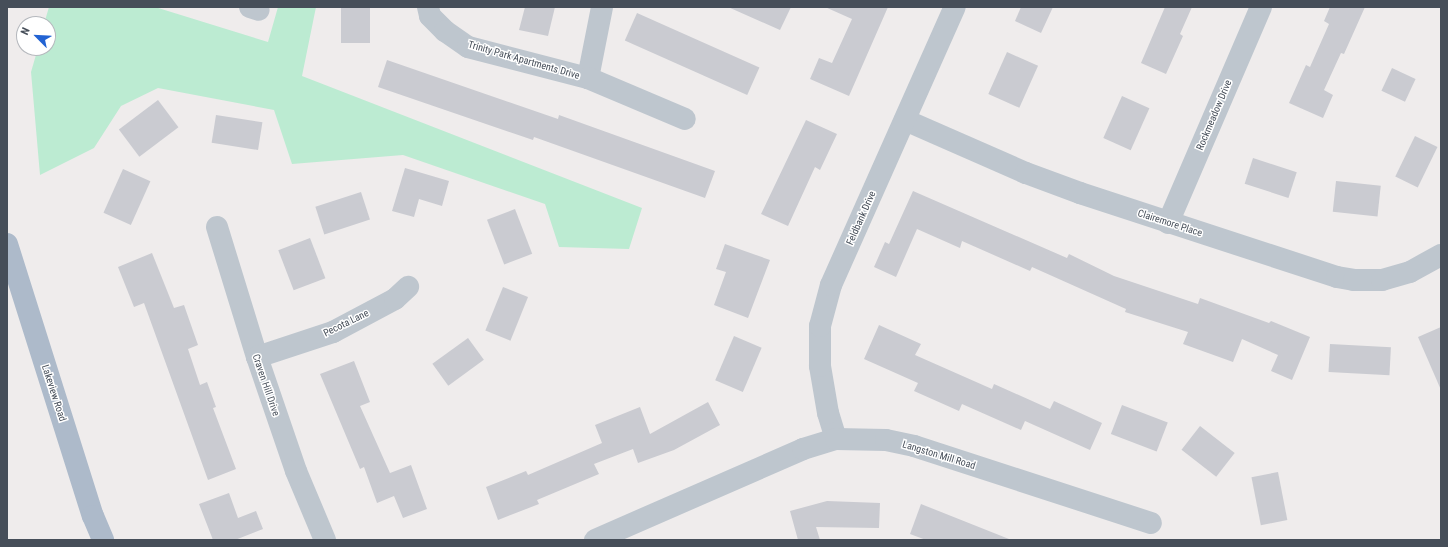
<!DOCTYPE html>
<html>
<head>
<meta charset="utf-8">
<style>
  body { margin:0 }
  #map { position:relative; width:1448px; height:547px; overflow:hidden; background:#efecec; font-family:"Roboto Condensed",sans-serif }
  div>[style] { position:absolute }
  [style*='--x'] { left:calc(var(--x)*1px); top:calc(var(--y)*1px); width:calc(var(--w)*1px); rotate:calc(var(--a)*1deg) }
  .green>* { inset:0; background:#bcebd2 }
  .building>* { inset:0; background:#cacbd1; transform-origin:0 0 }
  .minor>* { height:22px; margin:-11px; padding:0 11px; transform-origin:11px; border-radius:11px; background:#bec6ce }
  .major>* { height:22px; margin:-11px; padding:0 11px; transform-origin:11px; border-radius:11px; background:#adbaca }
  span { translate:-50% -50%; white-space:nowrap; text-align:center; line-height:1.15; -webkit-text-stroke:3px #fff; paint-order:stroke }
  .street-label { font-size:10px; color:#464e59 }
  .frame { position:absolute; inset:0; border:8px solid #464e59; pointer-events:none }
  .north { position:absolute; left:16px; top:16px; width:40px; height:40px; box-sizing:border-box; background:#fff; border:1px solid #b5b8bd; border-radius:50%; rotate:294deg; font-size:11px; font-weight:700; line-height:16px; text-align:center; color:#464e59 }
  .north::after { content:''; display:block; margin:auto; width:14px; height:18px; background:#2263d3; clip-path:polygon(50% 0,100% 100%,50% 72%,0 100%) }
</style>
</head>
<body>
<div id="map">
  <div class="green">
    <i style="clip-path:polygon(49px 7px,155px 7px,268px 42px,278px 7px,316px 7px,302px 76px,642px 208px,629px 249px,559px 247px,545px 204px,403px 155px,292px 164px,274px 110px,158px 88px,121px 106px,94px 148px,40px 175px,31px 72px,38px 48px,48px 48px,48px 24px,44px 24px)"></i>
  </div>
  <div class="building">
    <i style="left:341px;top:7px;width:29px;height:36px"></i>
    <i style="clip-path:polygon(525px 7px,555px 7px,548px 36px,519px 30px)"></i>
    <i style="clip-path:polygon(728px 7px,791px 7px,780px 30px)"></i>
    <i style="clip-path:polygon(825px 7px,888px 7px,849px 96px,810px 79px,819px 58px,832px 63px,852px 19px)"></i>
    <i style="clip-path:polygon(1021px 7px,1053px 7px,1041px 33px,1015px 21px)"></i>
    <i style="clip-path:polygon(1165px 7px,1192px 7px,1180px 34px,1183px 36px,1166px 74px,1141px 63px)"></i>
    <i style="clip-path:polygon(1330px 7px,1365px 7px,1344px 54px,1341px 53px,1324px 90px,1333px 95px,1323px 118px,1289px 103px,1306px 65px,1310px 67px,1329px 24px,1324px 21px)"></i>
    <i style="left:637px;top:13px;width:134px;height:30px;rotate:24deg"></i>
    <i style="left:1007px;top:52px;width:34px;height:46px;rotate:24deg"></i>
    <i style="clip-path:polygon(387px 60px,558px 119px,559px 115px,715px 171px,705px 198px,534px 137px,533px 140px,378px 87px)"></i>
    <i style="left:1392px;top:68px;width:26px;height:25px;rotate:25deg"></i>
    <i style="left:1122px;top:96px;width:30px;height:46px;rotate:24deg"></i>
    <i style="left:158px;top:100px;width:34px;height:49px;rotate:53deg"></i>
    <i style="left:216px;top:115px;width:47px;height:28px;rotate:9deg"></i>
    <i style="clip-path:polygon(806px 120px,837px 134px,820px 170px,815px 167px,788px 226px,761px 214px)"></i>
    <i style="left:1415px;top:136px;width:25px;height:45px;rotate:26deg"></i>
    <i style="left:1253px;top:158px;width:46px;height:27px;rotate:18deg"></i>
    <i style="clip-path:polygon(405px 168px,449px 181px,442px 206px,419px 199px,414px 217px,392px 211px)"></i>
    <i style="left:123px;top:169px;width:30px;height:48px;rotate:24deg"></i>
    <i style="left:1336px;top:181px;width:45px;height:31px;rotate:6deg"></i>
    <i style="clip-path:polygon(913px 191px,1067px 258px,1069px 254px,1114px 276px,1198px 304px,1200px 298px,1269px 323px,1271px 321px,1310px 337px,1292px 380px,1271px 371px,1278px 355px,1242px 339px,1233px 362px,1183px 344px,1188px 332px,1125px 312px,1126px 309px,1032px 267px,1030px 271px,962px 241px,960px 248px,917px 229px,896px 277px,874px 267px,885px 242px,889px 244px)"></i>
    <i style="left:361px;top:192px;width:29px;height:48px;rotate:72deg"></i>
    <i style="left:515px;top:209px;width:48px;height:30px;rotate:69deg"></i>
    <i style="left:310px;top:238px;width:43px;height:34px;rotate:69deg"></i>
    <i style="clip-path:polygon(725px 244px,770px 260px,748px 318px,714px 305px,726px 272px,716px 269px)"></i>
    <i style="clip-path:polygon(152px 253px,174px 308px,184px 305px,198px 345px,188px 349px,200px 385px,207px 382px,216px 407px,213px 408px,236px 469px,208px 480px,144px 303px,134px 307px,118px 267px)"></i>
    <i style="left:503px;top:287px;width:27px;height:47px;rotate:22deg"></i>
    <i style="clip-path:polygon(879px 325px,921px 344px,915px 355px,992px 389px,994px 384px,1050px 409px,1054px 401px,1102px 423px,1090px 450px,1025px 421px,1021px 430px,962px 404px,959px 411px,914px 391px,918px 383px,864px 359px)"></i>
    <i style="clip-path:polygon(1441px 327px,1441px 390px,1418px 337px)"></i>
    <i style="left:734px;top:336px;width:30px;height:48px;rotate:23deg"></i>
    <i style="left:468px;top:338px;width:27px;height:44px;rotate:54deg"></i>
    <i style="left:1330px;top:344px;width:61px;height:28px;rotate:3deg"></i>
    <i style="clip-path:polygon(354px 361px,370px 402px,360px 406px,390px 473px,411px 465px,427px 509px,403px 518px,394px 496px,377px 503px,364px 467px,360px 469px,320px 374px)"></i>
    <i style="clip-path:polygon(708px 402px,720px 425px,674px 450px,638px 463px,633px 449px,594px 464px,599px 474px,537px 500px,539px 504px,498px 520px,486px 487px,526px 471px,528px 475px,602px 443px,595px 425px,640px 407px,650px 434px)"></i>
    <i style="left:1122px;top:405px;width:49px;height:31px;rotate:21deg"></i>
    <i style="left:1200px;top:426px;width:44px;height:30px;rotate:38deg"></i>
    <i style="left:1278px;top:472px;width:49px;height:27px;rotate:79deg"></i>
    <i style="clip-path:polygon(229px 493px,238px 518px,256px 511px,263px 529px,235px 540px,213px 540px,199px 504px)"></i>
    <i style="clip-path:polygon(827px 501px,880px 503px,879px 528px,816px 527px,820px 540px,798px 540px,790px 511px)"></i>
    <i style="clip-path:polygon(921px 504px,1009px 539px,1009px 540px,926px 540px,910px 534px)"></i>
  </div>
  <div class="minor">
    <i style="--x:250;--y:7;--w:9;--a:18"></i>
    <i style="--x:428;--y:7;--w:9;--a:77"></i>
    <i style="--x:430;--y:16;--w:21;--a:45"></i>
    <i style="--x:445;--y:31;--w:28;--a:35"></i>
    <i style="--x:468;--y:47;--w:124;--a:14.5"></i>
    <i style="--x:588;--y:78;--w:72;--a:-78.8"></i>
    <i style="--x:588;--y:78;--w:105;--a:22.9"></i>
    <i style="--x:905;--y:120;--w:132;--a:23.7"></i>
    <i style="--x:1026;--y:173;--w:58;--a:20.3"></i>
    <i style="--x:1080;--y:193;--w:270;--a:18.1"></i>
    <i style="--x:1337;--y:277;--w:17;--a:10"></i>
    <i style="--x:1354;--y:280;--w:28;--a:0"></i>
    <i style="--x:1382;--y:280;--w:29;--a:-16"></i>
    <i style="--x:1410;--y:272;--w:35;--a:-29"></i>
    <i style="--x:1168;--y:223;--w:235;--a:-66.7"></i>
    <i style="--x:217;--y:227;--w:136;--a:72.9"></i>
    <i style="--x:257;--y:357;--w:120;--a:71.1"></i>
    <i style="--x:296;--y:471;--w:75;--a:67.2"></i>
    <i style="--x:257;--y:357;--w:80;--a:-18.2"></i>
    <i style="--x:333;--y:332;--w:70;--a:-28"></i>
    <i style="--x:395;--y:299;--w:18;--a:-43"></i>
    <i style="--x:836;--y:439;--w:27;--a:-107"></i>
    <i style="--x:828;--y:413;--w:48;--a:-99.7"></i>
    <i style="--x:820;--y:366;--w:40;--a:-90"></i>
    <i style="--x:820;--y:326;--w:42;--a:-75"></i>
    <i style="--x:831;--y:285;--w:304;--a:-66"></i>
    <i style="--x:595;--y:540;--w:227;--a:-23.6"></i>
    <i style="--x:803;--y:449;--w:34;--a:-17"></i>
    <i style="--x:836;--y:439;--w:50;--a:1.1"></i>
    <i style="--x:886;--y:440;--w:29;--a:12"></i>
    <i style="--x:914;--y:446;--w:249;--a:18"></i>
  </div>
  <div class="major">
    <i style="--x:7;--y:244;--w:285;--a:72.5"></i>
    <i style="--x:93;--y:516;--w:26;--a:67"></i>
  </div>
  <div class="street-label">
    <span style="left:524px;top:60px;rotate:16deg">Trinity Park Apartments Drive</span>
    <span style="left:1214px;top:115px;rotate:-67deg">Rockmeadow Drive</span>
    <span style="left:861px;top:218px;rotate:-66deg">Feldbank Drive</span>
    <span style="left:1170px;top:223px;rotate:18deg">Clairemore Place</span>
    <span style="left:346px;top:323px;rotate:-26deg">Pecota Lane</span>
    <span style="left:266px;top:385px;rotate:71deg">Craven Hill Drive</span>
    <span style="left:54px;top:393px;rotate:72deg">Lakeview Road</span>
    <span style="left:939px;top:455px;rotate:17deg">Langston Mill Road</span>
  </div>
  <div class="frame"></div>
  <div class="north">N</div>
</div>
</body>
</html>
